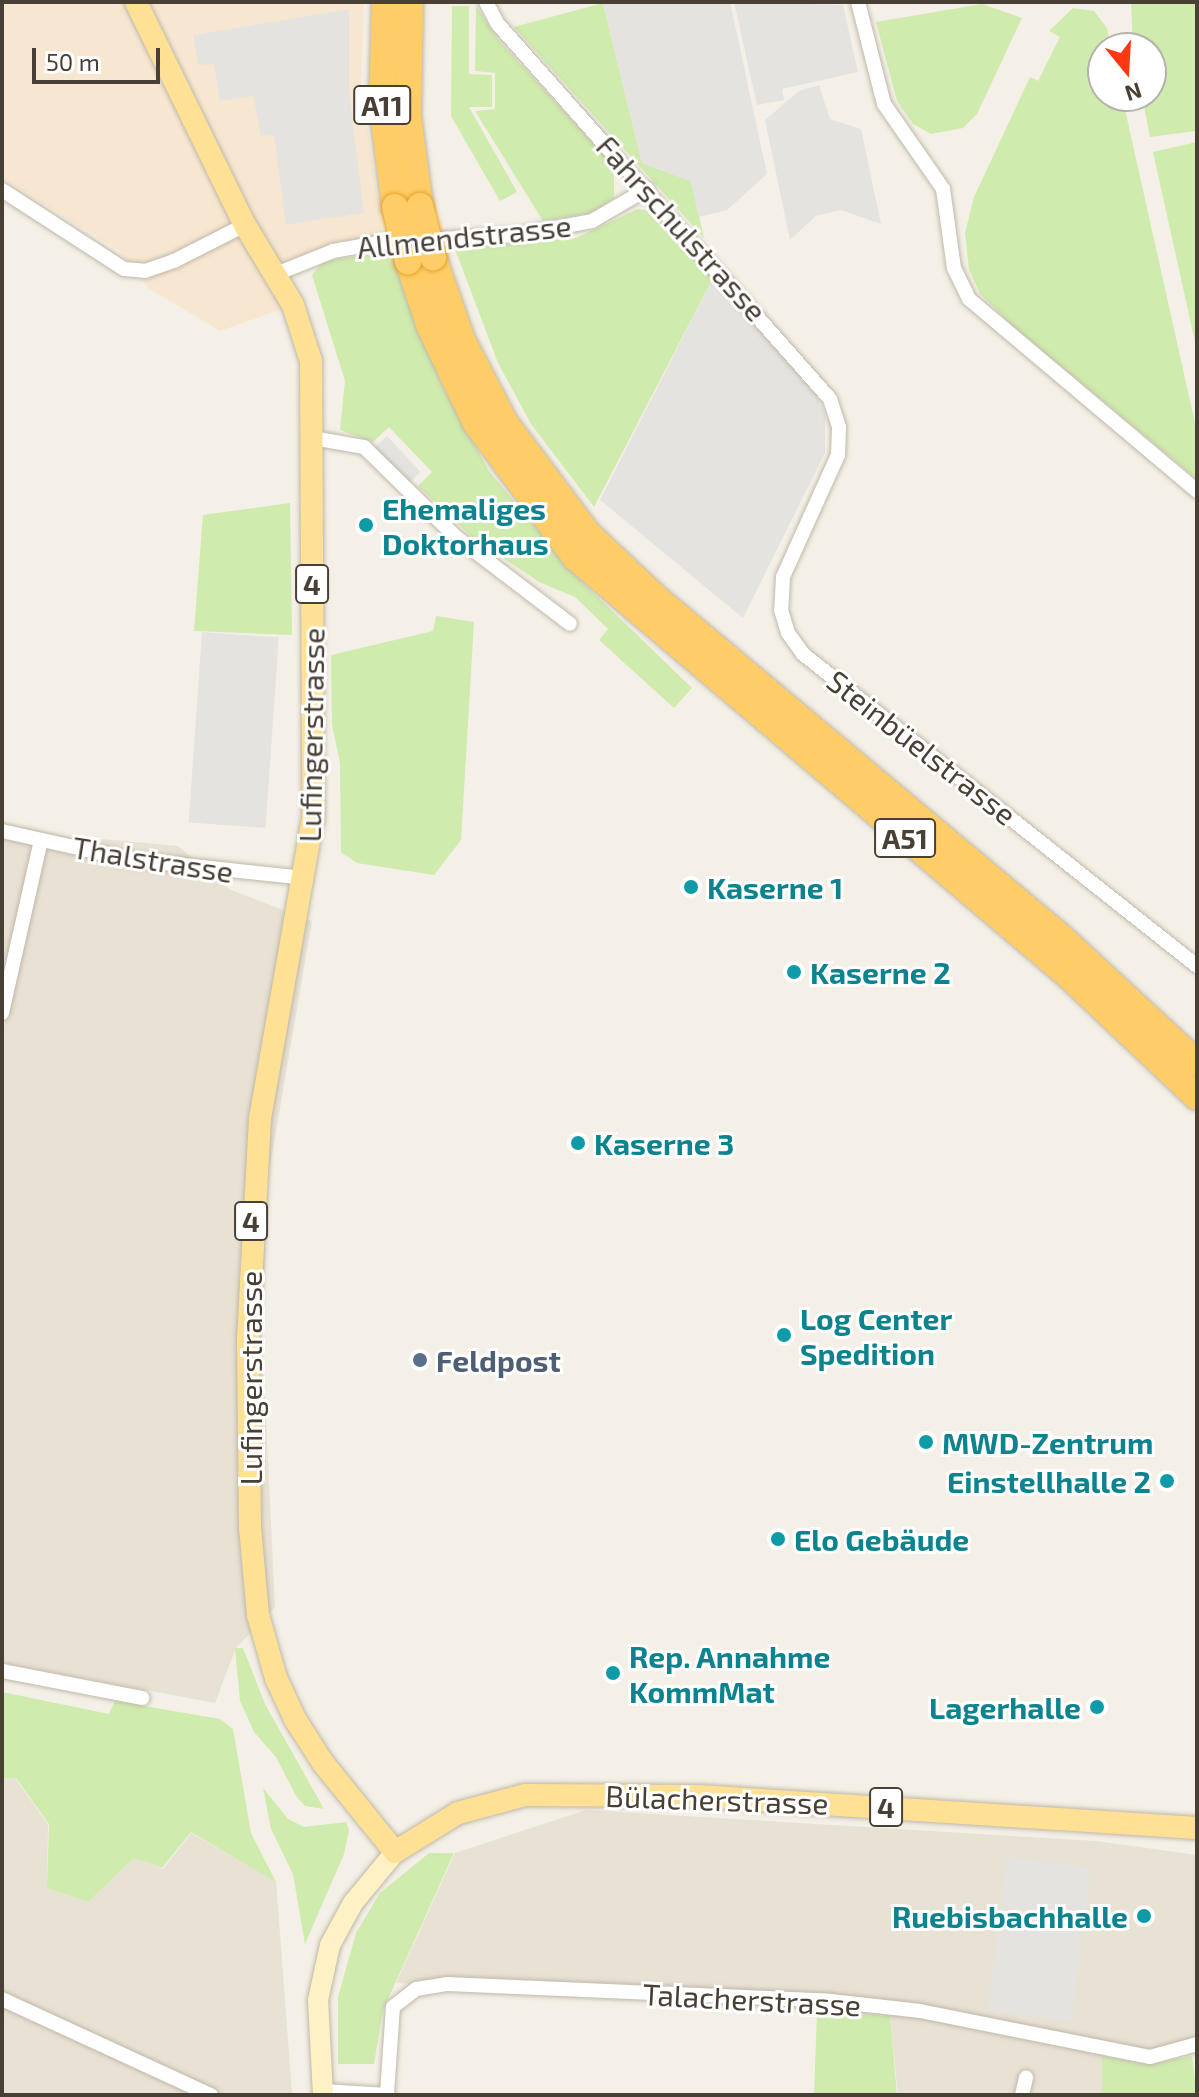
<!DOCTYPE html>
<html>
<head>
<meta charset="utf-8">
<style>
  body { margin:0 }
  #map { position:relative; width:1199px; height:2097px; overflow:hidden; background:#f4f0e7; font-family:"Exo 2",sans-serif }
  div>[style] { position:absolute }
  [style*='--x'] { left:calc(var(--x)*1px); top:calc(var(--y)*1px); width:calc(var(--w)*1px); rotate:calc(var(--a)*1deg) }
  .residential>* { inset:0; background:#e8e2d4 }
  .commercial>* { inset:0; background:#f7e7d1 }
  .green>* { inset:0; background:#cfebad }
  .parking>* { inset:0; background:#e5e3df; transform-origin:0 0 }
  .roads { filter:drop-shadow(0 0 2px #c0b8a9) drop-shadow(0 0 2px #c0b8a9) }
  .street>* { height:14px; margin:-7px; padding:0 7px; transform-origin:7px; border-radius:7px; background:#fff }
  .secondary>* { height:20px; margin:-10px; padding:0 10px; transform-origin:10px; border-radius:10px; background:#fff1c6 }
  .primary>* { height:22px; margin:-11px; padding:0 11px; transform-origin:11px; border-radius:11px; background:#ffe195 }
  .highway>* { height:26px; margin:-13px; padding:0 13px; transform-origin:13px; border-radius:13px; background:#ffcd67 }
  .bridges { filter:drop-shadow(0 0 2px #e6a32f) drop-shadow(0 0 2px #e6a32f) }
  .highway-bridge>* { height:26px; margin:-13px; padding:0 13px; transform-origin:13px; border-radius:13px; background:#ffcd67 }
  .dots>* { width:22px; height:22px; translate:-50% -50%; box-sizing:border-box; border:4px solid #fff; border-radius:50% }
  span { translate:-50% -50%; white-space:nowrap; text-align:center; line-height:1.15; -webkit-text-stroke:6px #fff; paint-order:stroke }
  .shield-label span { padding:2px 6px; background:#fff; border:2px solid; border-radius:6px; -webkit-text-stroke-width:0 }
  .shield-label { font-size:28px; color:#484035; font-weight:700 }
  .street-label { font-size:30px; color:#484035 }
  .culture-label { font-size:30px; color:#0d838f; font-weight:700 }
  .left { translate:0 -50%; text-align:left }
  .right { translate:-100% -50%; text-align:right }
  .service-label { font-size:30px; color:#4e5e75; font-weight:700 }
  .frame { position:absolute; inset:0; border:4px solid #484035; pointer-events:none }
  .north { position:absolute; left:1087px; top:32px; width:80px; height:80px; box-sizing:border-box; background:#fff; border:2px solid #b6b3ae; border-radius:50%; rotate:162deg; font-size:22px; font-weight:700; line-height:32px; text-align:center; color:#484035 }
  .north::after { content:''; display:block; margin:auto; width:28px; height:36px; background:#ff3713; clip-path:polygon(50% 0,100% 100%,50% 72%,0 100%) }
  .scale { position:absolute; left:32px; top:48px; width:128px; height:36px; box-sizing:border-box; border:4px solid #484035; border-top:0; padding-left:10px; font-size:24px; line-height:28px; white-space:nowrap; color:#484035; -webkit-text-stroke:6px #fff; paint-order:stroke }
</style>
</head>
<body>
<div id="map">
  <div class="residential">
    <i style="clip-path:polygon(2px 823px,101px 845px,102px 839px,178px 846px,229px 889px,312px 921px,267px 1184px,262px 1335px,275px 1607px,236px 1648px,215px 1703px,2px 1663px)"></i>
    <i style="clip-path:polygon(15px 1778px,48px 1824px,47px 1888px,88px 1902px,134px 1858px,163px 1869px,191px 1833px,276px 1881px,292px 2093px,300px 2095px,2px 2095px,2px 1780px)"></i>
    <i style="clip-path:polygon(586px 1810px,1096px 1841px,1197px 1855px,1197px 2036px,1158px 2051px,1102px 2056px,1102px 2095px,898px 2095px,890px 2016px,396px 1983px,455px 1853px)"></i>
  </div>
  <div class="commercial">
    <i style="clip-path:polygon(2px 2px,364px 2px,361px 84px,384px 242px,276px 274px,293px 305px,220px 331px,148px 288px,121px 252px,2px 178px)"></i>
  </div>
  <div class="green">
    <i style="clip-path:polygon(1131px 2px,1197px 2px,1196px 131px,1150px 137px,1142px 96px,1151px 96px,1151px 48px,1133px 48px)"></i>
    <i style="clip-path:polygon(603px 3px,642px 163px,691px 181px,704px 238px,514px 27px)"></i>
    <i style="clip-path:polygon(982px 4px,1022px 18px,977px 114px,963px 128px,931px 134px,913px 124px,897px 101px,876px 22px)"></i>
    <i style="clip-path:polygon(452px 6px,469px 6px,469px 74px,492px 75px,492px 107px,469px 107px,517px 192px,500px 201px,451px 116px)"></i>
    <i style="clip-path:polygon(476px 6px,498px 39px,614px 166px,614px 198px,591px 213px,543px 221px,475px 111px,495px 109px,495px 73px,475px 71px)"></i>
    <i style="clip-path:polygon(1073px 8px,1094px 11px,1107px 28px,1111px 48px,1103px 48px,1103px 96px,1122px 96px,1197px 432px,1197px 479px,1017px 330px,980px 294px,969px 269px,965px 233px,974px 197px,1030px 77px,1038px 81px,1060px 37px,1049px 31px)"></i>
    <i style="clip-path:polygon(1197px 142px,1197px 351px,1153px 152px)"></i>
    <i style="clip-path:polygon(638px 209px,657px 212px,713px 278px,594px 507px,531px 424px,498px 363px,455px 249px,576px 238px)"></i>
    <i style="clip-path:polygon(389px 252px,442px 385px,489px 471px,574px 574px,692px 688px,674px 708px,599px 640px,608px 629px,575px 597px,539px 582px,473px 538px,418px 486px,432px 472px,389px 427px,373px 442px,340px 430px,345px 381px,312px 275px,324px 261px)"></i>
    <i style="clip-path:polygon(290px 503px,292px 635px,194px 631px,203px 515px)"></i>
    <i style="clip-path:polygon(436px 616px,474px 622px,461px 840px,434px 875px,357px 863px,341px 852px,340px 763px,332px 725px,331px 655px,433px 631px)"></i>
    <i style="clip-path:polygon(235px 1648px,243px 1648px,265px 1704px,324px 1809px,305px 1806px,296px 1796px,276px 1757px,254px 1732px,240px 1701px)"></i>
    <i style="clip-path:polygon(2px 1692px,109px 1714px,115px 1701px,220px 1719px,233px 1729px,251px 1833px,276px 1882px,191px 1832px,162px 1868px,134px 1858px,88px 1902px,47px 1888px,49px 1824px,16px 1778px,2px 1779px)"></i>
    <i style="clip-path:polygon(263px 1788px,288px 1819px,304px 1827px,346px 1822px,349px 1830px,344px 1854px,305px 1944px,293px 1874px,271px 1829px)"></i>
    <i style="clip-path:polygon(429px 1853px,454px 1853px,383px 2010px,374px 2064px,338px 2064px,338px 1997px,356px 1933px,380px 1893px)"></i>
    <i style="clip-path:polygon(817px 2012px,890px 2016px,897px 2095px,814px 2095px)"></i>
    <i style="clip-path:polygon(1102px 2056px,1149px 2064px,1192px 2056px,1197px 2095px,1102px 2095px)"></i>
  </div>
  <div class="parking">
    <i style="clip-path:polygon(603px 2px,730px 2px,767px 174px,727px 210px,699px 217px,691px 181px,642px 163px)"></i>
    <i style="clip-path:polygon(734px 2px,843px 5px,858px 72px,782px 89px,784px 100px,757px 105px)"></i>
    <i style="clip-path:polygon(349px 9px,349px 92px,364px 213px,286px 225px,274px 135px,261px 136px,253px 96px,220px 101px,214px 64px,198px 65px,193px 35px)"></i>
    <i style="clip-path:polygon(819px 85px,830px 119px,861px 129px,881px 224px,841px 210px,816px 216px,790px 240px,765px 120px,799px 91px)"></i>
    <i style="clip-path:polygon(713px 278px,814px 391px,825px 414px,825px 453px,743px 618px,600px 500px)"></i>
    <i style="left:387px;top:436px;width:49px;height:17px;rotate:47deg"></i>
    <i style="left:202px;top:632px;width:77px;height:191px;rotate:4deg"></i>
    <i style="left:1007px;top:1857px;width:84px;height:155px;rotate:7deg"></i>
  </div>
  <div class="roads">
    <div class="street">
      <i style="--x:486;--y:2;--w:24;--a:62"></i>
      <i style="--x:497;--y:23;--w:502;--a:48.47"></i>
      <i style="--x:830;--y:399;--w:29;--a:72"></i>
      <i style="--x:839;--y:427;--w:28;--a:92"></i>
      <i style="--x:838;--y:455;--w:134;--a:114.3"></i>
      <i style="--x:783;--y:577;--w:33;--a:93"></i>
      <i style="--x:781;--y:610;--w:24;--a:73"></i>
      <i style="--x:788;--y:633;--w:26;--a:54"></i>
      <i style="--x:803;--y:654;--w:503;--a:38.37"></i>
      <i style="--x:858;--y:2;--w:105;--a:75.7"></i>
      <i style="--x:884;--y:104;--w:103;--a:55.2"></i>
      <i style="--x:943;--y:189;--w:80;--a:82.1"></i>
      <i style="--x:954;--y:268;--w:34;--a:64"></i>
      <i style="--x:969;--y:299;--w:298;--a:40.1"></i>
      <i style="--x:2;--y:190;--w:145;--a:32.9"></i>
      <i style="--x:124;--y:269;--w:21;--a:5"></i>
      <i style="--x:145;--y:271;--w:31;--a:-19"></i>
      <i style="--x:174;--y:261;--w:80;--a:-26.9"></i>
      <i style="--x:276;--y:274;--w:61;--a:-22"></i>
      <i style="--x:333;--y:251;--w:52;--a:-10"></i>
      <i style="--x:384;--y:242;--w:133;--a:-3"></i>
      <i style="--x:517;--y:235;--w:76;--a:-10.6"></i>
      <i style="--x:592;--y:221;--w:64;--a:-30.2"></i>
      <i style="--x:313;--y:438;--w:52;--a:10"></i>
      <i style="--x:364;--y:447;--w:129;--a:44.4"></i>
      <i style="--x:456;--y:537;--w:143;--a:37.3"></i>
      <i style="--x:2;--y:831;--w:128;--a:12.6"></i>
      <i style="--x:127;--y:859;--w:180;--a:6.1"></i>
      <i style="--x:2;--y:1013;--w:177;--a:-77.3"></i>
      <i style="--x:2;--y:1671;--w:143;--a:10.9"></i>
      <i style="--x:2;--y:1999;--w:230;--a:24.7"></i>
      <i style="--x:323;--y:2091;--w:65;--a:3.5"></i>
      <i style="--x:387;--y:2094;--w:87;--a:-86.1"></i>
      <i style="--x:393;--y:2007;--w:29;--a:-38"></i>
      <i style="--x:416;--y:1989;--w:31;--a:-9"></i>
      <i style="--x:447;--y:1984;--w:384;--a:2.5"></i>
      <i style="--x:831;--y:2001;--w:90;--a:6.4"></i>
      <i style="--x:920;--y:2011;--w:235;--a:11.3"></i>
      <i style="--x:1150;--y:2057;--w:49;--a:-15.5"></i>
      <i style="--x:1022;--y:2095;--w:18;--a:-77"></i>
    </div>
    <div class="secondary">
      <i style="--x:323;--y:2095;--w:95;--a:-93"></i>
      <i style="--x:318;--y:2000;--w:56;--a:-77.7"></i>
      <i style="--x:330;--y:1945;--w:48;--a:-61.3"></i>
      <i style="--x:353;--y:1903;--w:66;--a:-50.5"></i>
    </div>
    <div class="primary">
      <i style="--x:136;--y:2;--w:248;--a:64"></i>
      <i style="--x:245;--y:225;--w:93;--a:59"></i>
      <i style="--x:293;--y:305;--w:59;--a:72.2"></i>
      <i style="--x:311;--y:361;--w:457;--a:89.7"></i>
      <i style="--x:313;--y:818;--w:305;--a:100"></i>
      <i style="--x:260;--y:1118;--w:222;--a:93.1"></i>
      <i style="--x:248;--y:1340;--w:187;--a:89.4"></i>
      <i style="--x:250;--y:1527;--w:88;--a:84.8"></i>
      <i style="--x:258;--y:1615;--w:66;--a:74.1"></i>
      <i style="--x:276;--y:1678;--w:45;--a:65.1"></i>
      <i style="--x:295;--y:1719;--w:52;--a:57.5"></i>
      <i style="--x:323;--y:1763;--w:114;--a:51"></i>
      <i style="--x:395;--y:1852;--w:74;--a:-31.8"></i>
      <i style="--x:458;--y:1813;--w:69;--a:-15"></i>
      <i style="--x:525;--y:1795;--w:173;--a:0.3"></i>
      <i style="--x:698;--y:1796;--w:500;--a:3.67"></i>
    </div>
    <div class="highway">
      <i style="--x:385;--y:2;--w:102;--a:91.7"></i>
      <i style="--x:382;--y:104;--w:104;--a:82.8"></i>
      <i style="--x:410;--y:2;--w:114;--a:91"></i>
      <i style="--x:408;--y:116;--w:91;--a:82.4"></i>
      <i style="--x:433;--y:257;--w:88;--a:70.7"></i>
      <i style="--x:462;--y:340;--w:93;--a:62.6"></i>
      <i style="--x:505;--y:423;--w:139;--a:53.2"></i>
      <i style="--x:588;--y:534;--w:92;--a:43.2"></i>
      <i style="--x:655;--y:597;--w:531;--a:39.96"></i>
      <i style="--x:1062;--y:938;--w:184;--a:42.8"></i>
      <i style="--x:408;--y:261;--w:70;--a:71.6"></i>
      <i style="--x:430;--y:327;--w:106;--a:64.4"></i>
      <i style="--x:476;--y:423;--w:167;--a:53.5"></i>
      <i style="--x:575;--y:557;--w:648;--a:40.3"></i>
      <i style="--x:1069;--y:976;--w:176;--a:43.4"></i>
    </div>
  </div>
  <div class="bridges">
    <div class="highway-bridge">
      <i style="--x:420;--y:206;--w:53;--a:75.7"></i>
      <i style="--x:395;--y:207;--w:56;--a:76.5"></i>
    </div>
  </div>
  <div class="dots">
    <i style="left:366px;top:525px;background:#0f9aa8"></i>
    <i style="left:691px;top:887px;background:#0f9aa8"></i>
    <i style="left:794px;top:972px;background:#0f9aa8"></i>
    <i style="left:578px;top:1143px;background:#0f9aa8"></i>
    <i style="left:784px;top:1335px;background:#0f9aa8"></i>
    <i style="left:420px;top:1360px;background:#5c6f8a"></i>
    <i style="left:926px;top:1442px;background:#0f9aa8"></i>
    <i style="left:1167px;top:1481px;background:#0f9aa8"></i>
    <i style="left:778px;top:1539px;background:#0f9aa8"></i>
    <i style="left:613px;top:1673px;background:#0f9aa8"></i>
    <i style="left:1097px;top:1707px;background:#0f9aa8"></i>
    <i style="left:1144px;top:1916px;background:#0f9aa8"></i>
  </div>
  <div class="shield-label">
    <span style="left:382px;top:105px">A11</span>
    <span style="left:312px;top:584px">4</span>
    <span style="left:905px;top:838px">A51</span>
    <span style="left:251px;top:1221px">4</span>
    <span style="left:886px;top:1807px">4</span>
  </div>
  <div class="street-label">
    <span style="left:682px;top:228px;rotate:48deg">Fahrschulstrasse</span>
    <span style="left:464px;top:236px;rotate:-6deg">Allmendstrasse</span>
    <span style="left:311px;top:735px;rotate:-89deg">Lufingerstrasse</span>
    <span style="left:922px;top:747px;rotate:38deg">Steinbüelstrasse</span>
    <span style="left:153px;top:859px;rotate:9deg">Thalstrasse</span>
    <span style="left:250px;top:1378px;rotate:-90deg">Lufingerstrasse</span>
    <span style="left:717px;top:1799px;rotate:2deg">Bülacherstrasse</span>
    <span style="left:752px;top:1999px;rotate:3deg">Talacherstrasse</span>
  </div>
  <div class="culture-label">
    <span class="left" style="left:382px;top:525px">Ehemaliges<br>Doktorhaus</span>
    <span class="left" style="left:707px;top:887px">Kaserne 1</span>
    <span class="left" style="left:810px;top:972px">Kaserne 2</span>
    <span class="left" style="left:594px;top:1143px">Kaserne 3</span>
    <span class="left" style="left:800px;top:1335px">Log Center<br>Spedition</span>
    <span class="left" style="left:942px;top:1442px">MWD-Zentrum</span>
    <span class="right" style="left:1151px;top:1481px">Einstellhalle 2</span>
    <span class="left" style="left:794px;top:1539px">Elo Gebäude</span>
    <span class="left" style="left:629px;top:1673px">Rep. Annahme<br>KommMat</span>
    <span class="right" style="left:1081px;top:1707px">Lagerhalle</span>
    <span class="right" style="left:1128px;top:1916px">Ruebisbachhalle</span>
  </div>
  <div class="service-label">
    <span class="left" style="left:436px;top:1360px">Feldpost</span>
  </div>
  <div class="frame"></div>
  <div class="north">N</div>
  <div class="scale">50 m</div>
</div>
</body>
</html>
